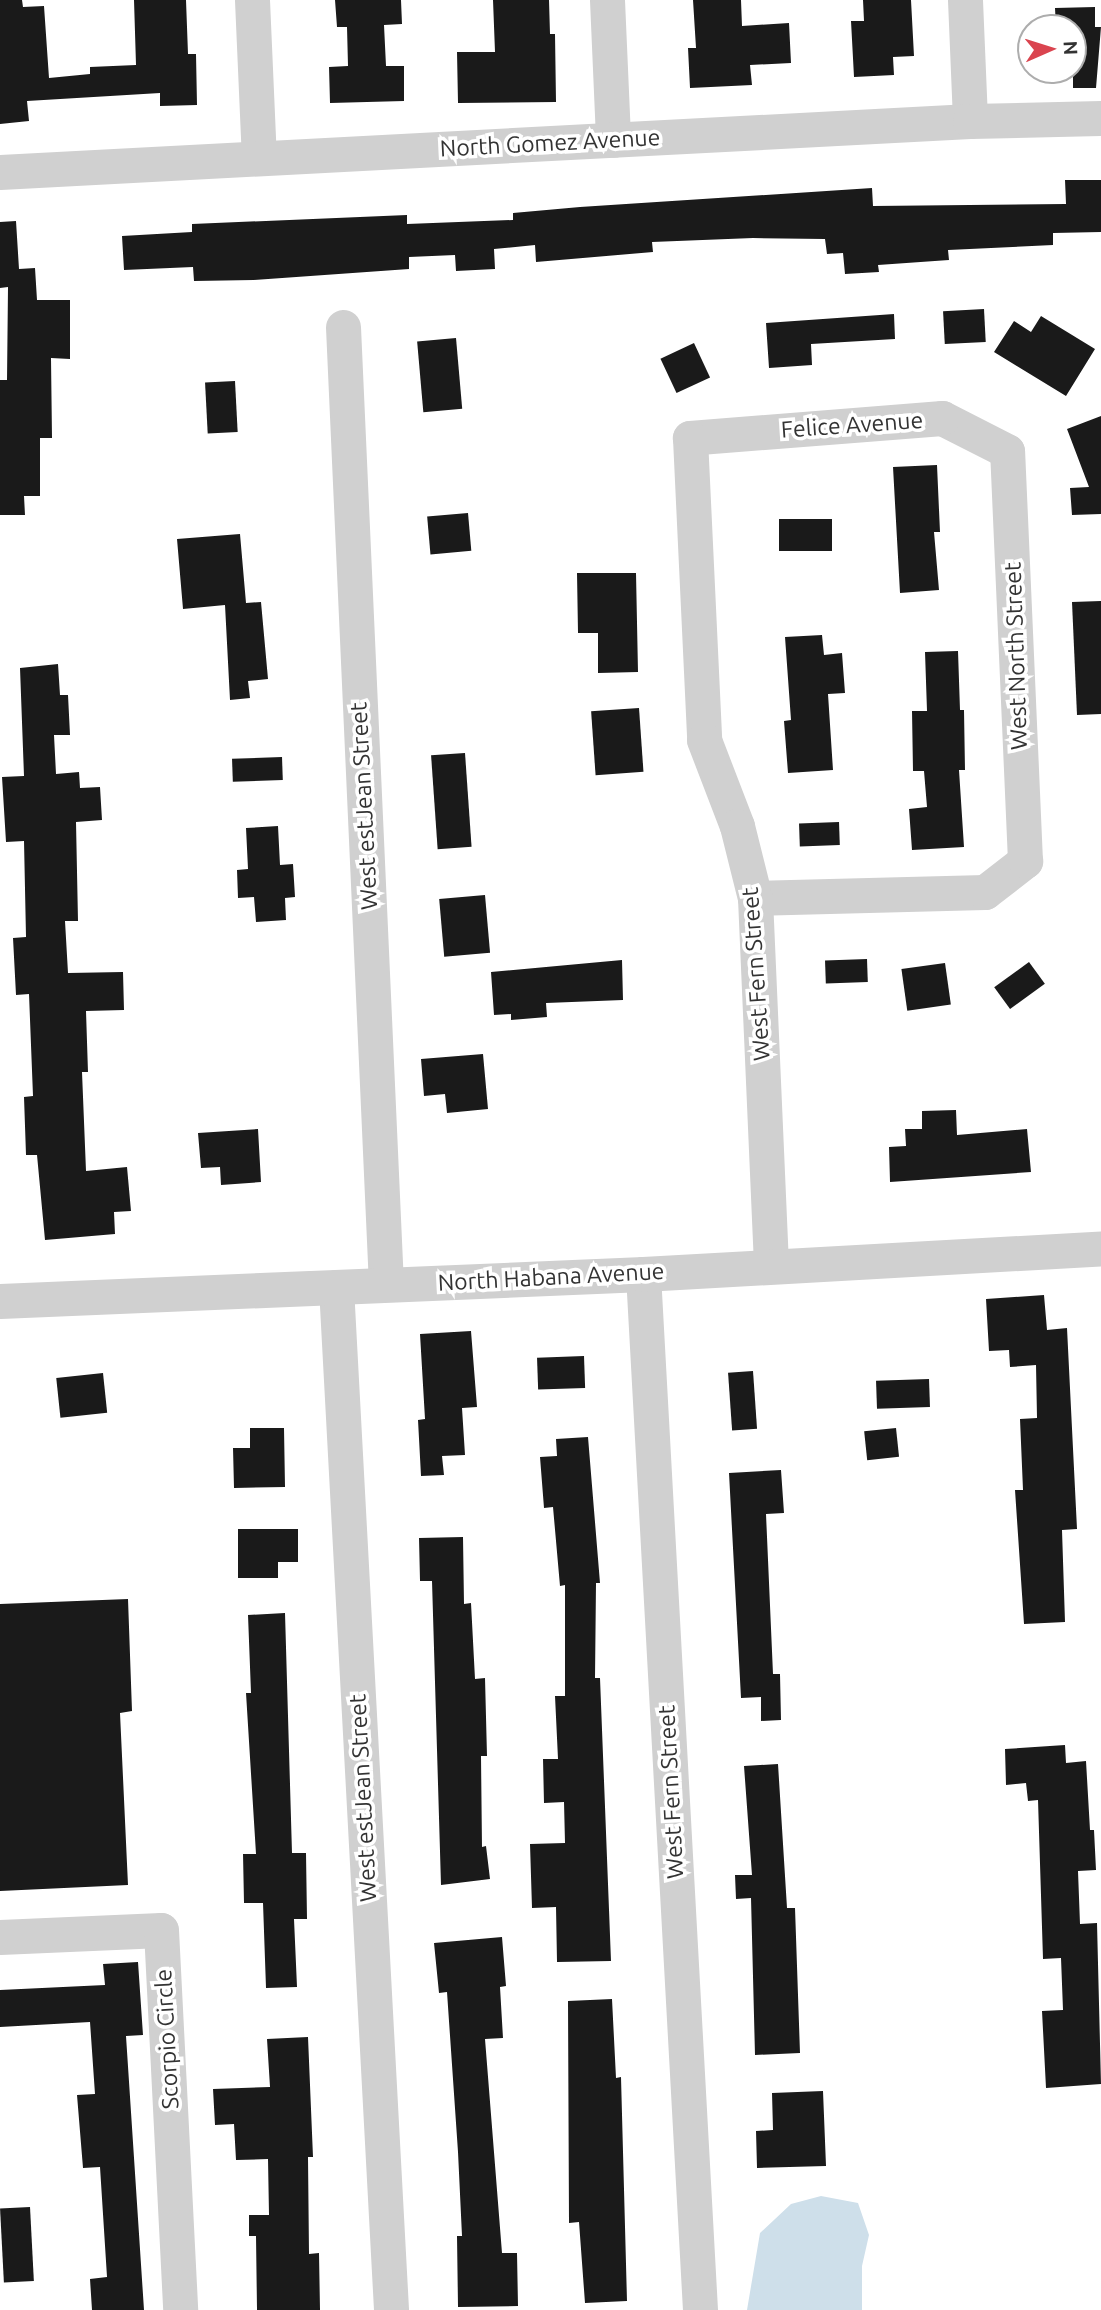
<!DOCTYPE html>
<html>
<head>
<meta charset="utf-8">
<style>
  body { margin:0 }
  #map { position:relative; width:1101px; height:2310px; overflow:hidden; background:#fff; font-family:Ubuntu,sans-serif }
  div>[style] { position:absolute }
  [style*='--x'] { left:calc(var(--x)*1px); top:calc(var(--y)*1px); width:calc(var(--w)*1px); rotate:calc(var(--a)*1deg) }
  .water>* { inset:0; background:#cedfea }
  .building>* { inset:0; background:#1a1a1a; transform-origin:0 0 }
  .minor>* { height:35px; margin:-17.5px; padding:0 17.5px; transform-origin:17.5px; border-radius:17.5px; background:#d0d0d0 }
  span { translate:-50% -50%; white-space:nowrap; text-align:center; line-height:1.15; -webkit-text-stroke:7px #fff; paint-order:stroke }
  .street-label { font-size:23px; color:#333 }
  .north { position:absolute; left:1017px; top:14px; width:70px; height:70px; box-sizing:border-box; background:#fff; border:2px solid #adadad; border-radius:50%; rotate:87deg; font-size:19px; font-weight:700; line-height:28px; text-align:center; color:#333 }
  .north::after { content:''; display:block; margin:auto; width:24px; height:32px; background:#da444f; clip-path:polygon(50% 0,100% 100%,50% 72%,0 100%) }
</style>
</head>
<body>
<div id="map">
  <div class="water">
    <i style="clip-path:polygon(821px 2196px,858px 2203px,869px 2235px,862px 2266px,862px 2310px,747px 2310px,760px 2233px,791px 2204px)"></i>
  </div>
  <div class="building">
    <i style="clip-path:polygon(0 0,22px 0,23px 7px,44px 6px,49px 78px,90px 74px,90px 67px,136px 65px,134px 0,186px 0,188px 54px,196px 54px,197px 105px,160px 106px,160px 93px,27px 101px,29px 121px,0 124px)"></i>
    <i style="clip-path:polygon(335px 0,401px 0,402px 24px,384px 25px,386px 66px,404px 66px,404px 101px,330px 103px,329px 67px,348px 66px,347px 27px,337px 27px)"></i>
    <i style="clip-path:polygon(493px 0,549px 0,550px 34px,555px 34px,556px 102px,458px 103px,457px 52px,495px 52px)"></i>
    <i style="clip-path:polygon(693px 0,741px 0,742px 26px,789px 23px,791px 63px,750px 65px,752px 85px,690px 88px,688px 48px,696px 48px)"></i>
    <i style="clip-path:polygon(863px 0,911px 0,914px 56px,893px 57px,894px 75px,854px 77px,851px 21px,864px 21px)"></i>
    <i style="clip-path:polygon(1095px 7px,1095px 27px,1101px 27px,1096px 88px,1073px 88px,1073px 28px,1056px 28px,1055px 8px)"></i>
    <i style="clip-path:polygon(1065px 180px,1101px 180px,1101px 232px,1053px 233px,1053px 245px,948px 250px,949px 260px,878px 265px,879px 272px,845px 274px,843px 253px,827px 254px,825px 239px,753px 238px,652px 242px,653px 252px,536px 262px,535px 245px,494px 249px,495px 269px,456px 271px,455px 255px,409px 257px,409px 269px,254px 280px,194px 281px,193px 267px,124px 270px,122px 236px,192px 232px,192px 224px,407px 215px,407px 224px,513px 220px,513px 213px,580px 207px,872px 188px,873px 206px,1066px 204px)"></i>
    <i style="clip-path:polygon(16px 221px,19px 269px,35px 268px,37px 300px,70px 300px,70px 359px,51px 358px,52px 438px,40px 438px,40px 496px,24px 496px,25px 515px,0 515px,0 380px,7px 380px,8px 287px,0 288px,0 222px)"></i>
    <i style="left:984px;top:309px;width:33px;height:41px;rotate:87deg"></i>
    <i style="clip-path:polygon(894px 314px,895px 339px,811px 344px,812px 365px,769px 368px,766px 323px)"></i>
    <i style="clip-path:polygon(1041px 316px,1095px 349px,1066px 396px,994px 352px,1014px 321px,1031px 332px)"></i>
    <i style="left:456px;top:338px;width:71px;height:39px;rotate:85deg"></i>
    <i style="left:694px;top:343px;width:38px;height:37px;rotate:65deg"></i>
    <i style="left:235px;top:381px;width:51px;height:30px;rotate:87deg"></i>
    <i style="clip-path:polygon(1101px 416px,1101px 514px,1072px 515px,1070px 488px,1089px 487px,1067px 429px)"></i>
    <i style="clip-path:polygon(937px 465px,940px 532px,934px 532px,939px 590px,900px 593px,893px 467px)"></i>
    <i style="left:468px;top:513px;width:38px;height:41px;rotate:85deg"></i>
    <i style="left:779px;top:519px;width:53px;height:32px"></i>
    <i style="clip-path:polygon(240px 534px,246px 603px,261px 602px,268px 679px,248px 681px,250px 698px,230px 700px,225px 605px,183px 609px,177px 539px)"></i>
    <i style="clip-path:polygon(577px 573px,636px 573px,638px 672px,598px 673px,598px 633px,578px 633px)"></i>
    <i style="clip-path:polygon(1101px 601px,1101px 714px,1077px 715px,1072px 602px)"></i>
    <i style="clip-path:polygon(822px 635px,824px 655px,842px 653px,845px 693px,828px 694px,833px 770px,788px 773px,784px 721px,791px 720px,785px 637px)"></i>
    <i style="clip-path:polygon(958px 651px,960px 710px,964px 710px,965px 770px,959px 770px,964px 847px,912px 850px,909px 809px,927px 807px,924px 771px,913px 771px,912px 711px,927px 711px,925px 652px)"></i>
    <i style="clip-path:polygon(58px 664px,60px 695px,68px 695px,70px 735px,54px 735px,56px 774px,79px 772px,80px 788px,100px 787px,102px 820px,76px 822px,78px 921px,65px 921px,68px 973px,123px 972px,124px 1010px,86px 1011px,88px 1072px,82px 1072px,86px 1171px,127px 1167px,131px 1211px,114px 1212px,115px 1234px,45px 1240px,37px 1155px,26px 1155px,24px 1097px,33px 1096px,29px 994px,16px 995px,13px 938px,26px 937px,24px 841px,6px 842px,2px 777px,24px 776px,20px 668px)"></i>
    <i style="left:639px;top:708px;width:64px;height:48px;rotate:86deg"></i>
    <i style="left:465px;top:753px;width:94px;height:34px;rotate:86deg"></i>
    <i style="left:282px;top:757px;width:23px;height:50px;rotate:88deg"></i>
    <i style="left:839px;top:822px;width:23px;height:40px;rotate:88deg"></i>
    <i style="clip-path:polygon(278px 826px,280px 865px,293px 864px,295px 897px,285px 898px,286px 920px,256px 922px,254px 897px,238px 898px,237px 870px,248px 869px,246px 828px)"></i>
    <i style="left:485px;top:895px;width:58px;height:46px;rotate:85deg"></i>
    <i style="left:867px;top:959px;width:23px;height:42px;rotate:88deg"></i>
    <i style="clip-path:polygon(622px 960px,623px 1000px,546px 1003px,547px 1017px,511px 1020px,511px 1014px,494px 1015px,491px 972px)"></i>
    <i style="left:1029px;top:962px;width:27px;height:43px;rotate:54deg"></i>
    <i style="left:945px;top:963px;width:42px;height:44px;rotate:82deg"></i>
    <i style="clip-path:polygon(483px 1054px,488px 1109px,447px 1113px,445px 1094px,424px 1096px,421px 1059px)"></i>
    <i style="clip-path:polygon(956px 1110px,957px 1135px,1027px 1129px,1031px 1172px,890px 1182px,889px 1147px,906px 1146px,905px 1129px,922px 1129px,922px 1111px)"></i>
    <i style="clip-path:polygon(258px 1129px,261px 1182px,221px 1185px,220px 1167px,201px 1168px,198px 1133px)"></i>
    <i style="clip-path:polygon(1044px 1295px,1047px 1330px,1067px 1328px,1077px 1529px,1062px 1530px,1065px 1622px,1024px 1624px,1015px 1490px,1023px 1490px,1020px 1419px,1037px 1418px,1036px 1365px,1010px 1367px,1009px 1350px,989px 1351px,986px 1299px)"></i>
    <i style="clip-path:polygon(471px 1331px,477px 1407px,462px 1408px,465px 1455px,442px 1456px,444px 1475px,421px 1476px,418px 1420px,425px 1419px,420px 1334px)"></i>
    <i style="left:584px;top:1356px;width:32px;height:47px;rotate:88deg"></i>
    <i style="left:753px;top:1371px;width:58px;height:25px;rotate:86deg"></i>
    <i style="left:103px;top:1373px;width:40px;height:47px;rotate:84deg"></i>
    <i style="left:929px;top:1379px;width:28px;height:53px;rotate:88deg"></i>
    <i style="clip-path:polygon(250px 1428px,284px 1428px,285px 1487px,234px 1488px,233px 1448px,250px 1448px)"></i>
    <i style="left:896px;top:1428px;width:29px;height:32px;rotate:84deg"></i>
    <i style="clip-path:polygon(588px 1437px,600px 1583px,596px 1583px,595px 1678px,600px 1678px,611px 1961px,557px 1962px,556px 1907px,532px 1908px,530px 1844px,565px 1843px,564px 1802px,544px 1803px,543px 1759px,558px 1759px,555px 1696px,565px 1696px,565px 1585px,560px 1586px,553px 1507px,544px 1508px,540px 1457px,557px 1456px,556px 1439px)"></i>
    <i style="clip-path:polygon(781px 1470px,784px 1513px,766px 1514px,773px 1674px,780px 1674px,781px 1720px,761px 1721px,761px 1697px,741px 1698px,729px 1473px)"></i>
    <i style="clip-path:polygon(238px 1529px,298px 1529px,298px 1562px,278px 1562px,278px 1578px,238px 1578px)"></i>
    <i style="clip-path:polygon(463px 1537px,464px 1604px,471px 1603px,475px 1679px,485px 1678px,487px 1756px,481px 1756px,482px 1847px,486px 1846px,490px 1879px,441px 1885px,432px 1581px,420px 1581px,419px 1538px)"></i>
    <i style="clip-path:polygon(128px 1599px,132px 1711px,120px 1713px,128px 1885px,0 1891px,0 1604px)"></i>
    <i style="clip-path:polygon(285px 1613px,292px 1853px,306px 1853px,307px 1919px,294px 1919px,297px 1987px,266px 1988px,263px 1903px,244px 1903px,243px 1854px,256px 1854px,246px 1693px,251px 1693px,248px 1615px)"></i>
    <i style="clip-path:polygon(1065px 1745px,1066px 1763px,1086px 1761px,1090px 1830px,1094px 1830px,1096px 1870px,1078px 1871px,1080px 1924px,1097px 1923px,1101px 2084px,1046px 2088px,1042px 2011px,1063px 2010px,1061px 1958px,1043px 1959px,1038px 1800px,1028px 1801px,1026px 1783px,1006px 1785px,1005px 1749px)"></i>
    <i style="clip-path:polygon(778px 1764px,787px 1908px,795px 1908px,800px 2053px,755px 2055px,751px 1898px,736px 1899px,735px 1875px,752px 1875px,744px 1766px)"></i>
    <i style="clip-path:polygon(502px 1937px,506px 1986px,500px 1987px,503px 2038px,485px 2039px,502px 2253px,517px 2253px,518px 2306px,458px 2307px,457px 2236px,462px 2236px,458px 2152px,447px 1992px,439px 1993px,434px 1943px)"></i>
    <i style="clip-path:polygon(138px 1962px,143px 2035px,126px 2036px,144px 2310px,92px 2310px,90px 2279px,107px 2277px,100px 2167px,83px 2168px,77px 2095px,95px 2094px,90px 2022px,0 2027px,0 1990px,105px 1985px,103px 1964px)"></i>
    <i style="clip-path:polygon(612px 1999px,616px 2078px,621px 2077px,627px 2301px,585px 2303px,579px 2222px,569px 2223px,568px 2001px)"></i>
    <i style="clip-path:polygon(308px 2037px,313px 2157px,308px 2157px,309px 2254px,319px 2253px,320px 2310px,257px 2310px,256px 2236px,249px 2236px,249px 2215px,269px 2215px,268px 2159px,236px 2160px,234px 2124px,215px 2125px,213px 2089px,270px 2087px,267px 2039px)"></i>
    <i style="clip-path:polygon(823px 2091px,826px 2166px,757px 2168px,756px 2131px,773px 2130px,772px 2093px)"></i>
    <i style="left:30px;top:2207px;width:74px;height:30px;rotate:87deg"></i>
  </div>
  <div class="minor">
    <i style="--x:252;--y:0;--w:158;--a:87.5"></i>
    <i style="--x:607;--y:0;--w:140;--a:87.5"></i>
    <i style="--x:965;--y:0;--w:121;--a:87.6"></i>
    <i style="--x:0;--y:172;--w:971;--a:-3.01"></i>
    <i style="--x:970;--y:121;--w:131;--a:-1.3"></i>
    <i style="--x:343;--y:327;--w:958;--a:87.43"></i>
    <i style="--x:755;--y:898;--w:230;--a:-1.5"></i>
    <i style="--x:985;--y:892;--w:51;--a:-37.8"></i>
    <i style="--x:1025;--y:861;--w:410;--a:-92.5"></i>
    <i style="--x:1007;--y:451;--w:73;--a:-153.1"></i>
    <i style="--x:942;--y:418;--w:253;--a:175.5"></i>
    <i style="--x:690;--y:438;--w:302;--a:87.3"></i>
    <i style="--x:704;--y:740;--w:92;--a:69"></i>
    <i style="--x:737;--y:826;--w:74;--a:76"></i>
    <i style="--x:755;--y:898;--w:368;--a:87.5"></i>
    <i style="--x:643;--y:1274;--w:1038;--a:86.85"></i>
    <i style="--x:336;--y:1287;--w:1024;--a:86.92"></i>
    <i style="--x:0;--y:1301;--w:644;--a:-2.4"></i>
    <i style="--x:643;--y:1274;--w:459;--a:-3.2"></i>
    <i style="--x:0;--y:1937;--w:161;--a:-2.5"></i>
    <i style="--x:161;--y:1930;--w:380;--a:87.1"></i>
  </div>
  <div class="street-label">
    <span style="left:550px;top:143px;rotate:-3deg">North Gomez Avenue</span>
    <span style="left:852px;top:425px;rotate:-4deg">Felice Avenue</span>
    <span style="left:1016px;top:656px;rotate:-92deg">West North Street</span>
    <span style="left:364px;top:806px;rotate:-93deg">West estJean Street</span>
    <span style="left:756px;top:974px;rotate:-94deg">West Fern Street</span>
    <span style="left:551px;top:1277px;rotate:-3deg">North Habana Avenue</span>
    <span style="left:671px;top:1792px;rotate:-93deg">West Fern Street</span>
    <span style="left:363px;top:1798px;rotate:-93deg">West estJean Street</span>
    <span style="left:167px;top:2039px;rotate:-93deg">Scorpio Circle</span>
  </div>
  <div class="north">N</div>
</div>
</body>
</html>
